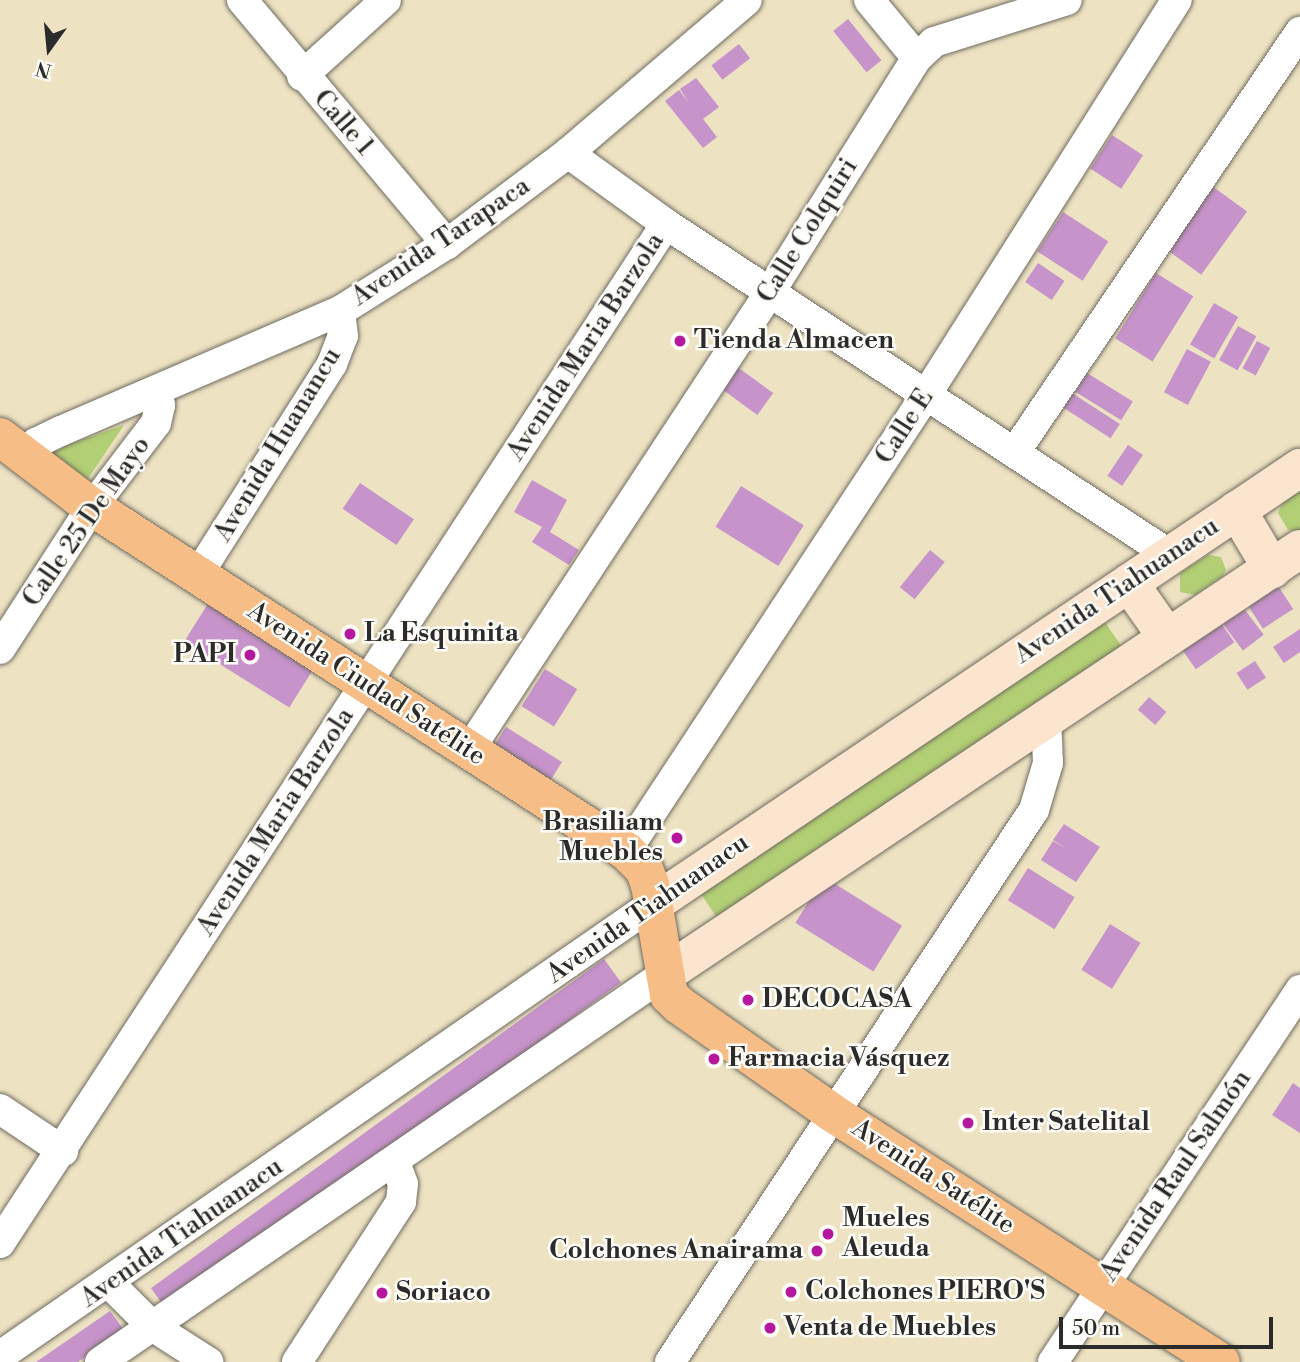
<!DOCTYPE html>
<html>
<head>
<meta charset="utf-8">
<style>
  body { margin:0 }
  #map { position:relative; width:1300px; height:1362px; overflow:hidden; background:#ede2c2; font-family:"Libre Bodoni",serif }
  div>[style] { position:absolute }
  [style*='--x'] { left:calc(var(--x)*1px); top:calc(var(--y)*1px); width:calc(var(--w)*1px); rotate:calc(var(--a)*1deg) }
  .green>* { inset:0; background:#b3cf75; transform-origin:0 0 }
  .building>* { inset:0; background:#c693ca; transform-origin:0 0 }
  .roads { filter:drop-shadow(0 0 2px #6f6b60) drop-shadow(0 0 2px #6f6b60) }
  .street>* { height:30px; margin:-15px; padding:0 15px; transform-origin:15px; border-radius:15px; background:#fff }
  .secondary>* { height:38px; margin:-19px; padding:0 19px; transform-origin:19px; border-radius:19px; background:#fbe5cf }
  .primary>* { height:38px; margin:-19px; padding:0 19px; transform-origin:19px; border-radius:19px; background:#f6be86 }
  .dots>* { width:19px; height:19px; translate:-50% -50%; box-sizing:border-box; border:4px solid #fdfcf7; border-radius:50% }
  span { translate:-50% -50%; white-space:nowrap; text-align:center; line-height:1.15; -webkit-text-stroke:5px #fdfcf7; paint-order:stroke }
  .street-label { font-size:26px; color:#2b2b2b }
  .poi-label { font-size:26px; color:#2b2b2b; font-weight:700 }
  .left { translate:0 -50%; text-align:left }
  .right { translate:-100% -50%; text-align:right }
  .north { position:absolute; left:14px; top:14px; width:70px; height:70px; -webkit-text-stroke:5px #fdfcf7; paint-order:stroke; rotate:195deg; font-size:19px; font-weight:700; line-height:28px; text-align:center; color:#2b2b2b }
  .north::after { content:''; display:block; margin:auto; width:24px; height:32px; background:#2b2b2b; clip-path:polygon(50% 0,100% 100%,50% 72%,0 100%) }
  .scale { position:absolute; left:1059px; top:1317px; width:214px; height:32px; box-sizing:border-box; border:4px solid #2b2b2b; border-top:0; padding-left:9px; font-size:21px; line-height:24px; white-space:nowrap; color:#2b2b2b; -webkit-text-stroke:5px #fdfcf7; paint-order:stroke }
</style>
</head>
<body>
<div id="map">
  <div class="green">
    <i style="clip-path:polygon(124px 425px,87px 480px,50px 451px)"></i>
    <i style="clip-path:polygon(1300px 489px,1300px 530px,1299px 531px,1288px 530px,1278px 513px,1284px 500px)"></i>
    <i style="clip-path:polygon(1208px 555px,1221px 557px,1226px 570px,1223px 576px,1195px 595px,1180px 592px,1180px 573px)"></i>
    <i style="left:1105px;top:622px;width:30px;height:487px;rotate:56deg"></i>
  </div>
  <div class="building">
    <i style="left:848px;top:19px;width:53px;height:19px;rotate:51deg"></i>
    <i style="left:739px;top:44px;width:18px;height:35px;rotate:52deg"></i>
    <i style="clip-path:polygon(696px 78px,719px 107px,703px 119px,717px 137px,703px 148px,665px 101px,679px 90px,689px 103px,680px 89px)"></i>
    <i style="left:1112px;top:135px;width:37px;height:40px;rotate:33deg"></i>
    <i style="left:1205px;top:181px;width:52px;height:78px;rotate:36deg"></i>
    <i style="left:1063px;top:212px;width:54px;height:47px;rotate:33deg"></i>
    <i style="left:1038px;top:263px;width:32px;height:23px;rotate:34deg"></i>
    <i style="left:1156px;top:273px;width:44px;height:77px;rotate:32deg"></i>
    <i style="left:1214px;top:303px;width:28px;height:48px;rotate:30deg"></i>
    <i style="left:1238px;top:326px;width:21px;height:39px;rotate:29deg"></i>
    <i style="left:1257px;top:341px;width:15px;height:31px;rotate:28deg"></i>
    <i style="left:1187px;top:349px;width:27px;height:49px;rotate:28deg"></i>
    <i style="left:736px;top:366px;width:46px;height:27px;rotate:36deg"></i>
    <i style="left:1087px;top:373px;width:54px;height:22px;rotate:32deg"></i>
    <i style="left:1072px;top:393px;width:57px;height:17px;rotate:33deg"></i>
    <i style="left:1128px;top:445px;width:18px;height:37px;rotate:34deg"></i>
    <i style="clip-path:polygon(532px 480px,567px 500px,550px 532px,579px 550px,569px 565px,532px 542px,542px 527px,514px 512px)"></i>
    <i style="left:360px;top:483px;width:65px;height:31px;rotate:34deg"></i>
    <i style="left:741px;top:486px;width:74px;height:48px;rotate:32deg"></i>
    <i style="left:930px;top:550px;width:19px;height:48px;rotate:39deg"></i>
    <i style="left:1273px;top:578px;width:37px;height:36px;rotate:57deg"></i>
    <i style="left:209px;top:602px;width:124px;height:47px;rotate:32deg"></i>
    <i style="left:1239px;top:602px;width:41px;height:26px;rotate:53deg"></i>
    <i style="left:1216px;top:616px;width:32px;height:47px;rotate:55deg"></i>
    <i style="clip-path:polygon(1300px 629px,1300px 652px,1284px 663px,1273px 647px)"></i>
    <i style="left:1255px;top:661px;width:20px;height:22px;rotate:57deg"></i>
    <i style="left:545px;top:669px;width:38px;height:44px;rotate:32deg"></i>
    <i style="left:1149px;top:697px;width:23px;height:17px;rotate:41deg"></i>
    <i style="left:506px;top:727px;width:66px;height:25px;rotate:32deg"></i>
    <i style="clip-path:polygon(1064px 824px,1100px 847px,1076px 882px,1041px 860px,1053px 841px,1067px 849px,1053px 840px)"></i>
    <i style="left:1028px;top:868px;width:55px;height:38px;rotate:32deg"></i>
    <i style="left:824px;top:877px;width:92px;height:54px;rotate:32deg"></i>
    <i style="left:1110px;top:924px;width:36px;height:54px;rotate:32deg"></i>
    <i style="left:604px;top:959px;width:29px;height:560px;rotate:54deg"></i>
    <i style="clip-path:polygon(1293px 1083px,1300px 1088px,1300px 1133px,1272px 1115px)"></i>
    <i style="clip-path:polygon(110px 1311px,124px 1330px,78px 1362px,36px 1362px)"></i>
  </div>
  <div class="roads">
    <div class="street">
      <i style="--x:242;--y:0;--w:319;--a:50"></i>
      <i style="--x:869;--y:0;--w:75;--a:50.4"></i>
      <i style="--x:302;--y:76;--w:113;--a:-42.1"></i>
      <i style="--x:568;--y:153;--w:121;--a:35.9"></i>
      <i style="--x:666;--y:224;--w:603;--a:33.29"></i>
      <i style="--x:1015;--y:452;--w:508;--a:-55.84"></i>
      <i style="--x:23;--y:459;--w:21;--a:-51"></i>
      <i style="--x:36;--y:443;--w:28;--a:-26"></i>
      <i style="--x:61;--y:431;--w:304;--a:-23.3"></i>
      <i style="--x:340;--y:311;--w:126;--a:-32.1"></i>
      <i style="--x:447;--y:244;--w:151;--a:-36.9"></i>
      <i style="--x:568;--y:153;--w:235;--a:-40.5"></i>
      <i style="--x:197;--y:576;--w:251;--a:-57.5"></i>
      <i style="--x:332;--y:364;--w:30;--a:-69"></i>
      <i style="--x:343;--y:336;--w:25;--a:-97"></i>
      <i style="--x:0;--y:649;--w:169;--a:-57.1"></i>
      <i style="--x:92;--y:507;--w:106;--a:-52.7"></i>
      <i style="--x:156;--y:423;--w:18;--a:-77"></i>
      <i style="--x:160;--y:405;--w:14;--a:-102"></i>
      <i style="--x:469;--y:750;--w:548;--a:-56.69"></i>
      <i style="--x:770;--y:292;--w:276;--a:-57.9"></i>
      <i style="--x:917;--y:58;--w:23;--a:-43"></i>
      <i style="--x:934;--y:42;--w:139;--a:-17.5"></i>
      <i style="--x:626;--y:851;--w:546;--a:-56.66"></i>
      <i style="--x:926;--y:395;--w:468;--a:-57.6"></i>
      <i style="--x:0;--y:1109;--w:76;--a:33.7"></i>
      <i style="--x:0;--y:1243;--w:1217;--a:-56.83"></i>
      <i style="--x:110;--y:1284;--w:59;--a:45"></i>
      <i style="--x:152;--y:1326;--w:67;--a:32.7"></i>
      <i style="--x:0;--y:1356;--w:798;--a:-34.69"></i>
      <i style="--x:100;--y:1362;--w:685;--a:-34.48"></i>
      <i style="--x:297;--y:1362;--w:191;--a:-57"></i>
      <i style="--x:401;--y:1202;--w:18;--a:-84"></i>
      <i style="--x:403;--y:1184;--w:23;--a:-110"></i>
      <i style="--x:670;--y:1362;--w:661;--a:-56.6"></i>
      <i style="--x:1034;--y:810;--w:49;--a:-73.4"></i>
      <i style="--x:1048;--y:763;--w:45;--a:-92.5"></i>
      <i style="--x:1053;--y:1362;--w:447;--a:-56.4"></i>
    </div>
    <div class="secondary">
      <i style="--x:1237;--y:510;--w:69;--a:59.3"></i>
      <i style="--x:1129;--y:583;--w:66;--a:54.9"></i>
      <i style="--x:656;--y:902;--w:777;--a:-33.98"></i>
      <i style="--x:665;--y:974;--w:764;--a:-33.79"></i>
    </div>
    <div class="primary">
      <i style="--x:0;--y:437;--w:116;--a:37.3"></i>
      <i style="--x:92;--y:507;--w:635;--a:32.79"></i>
      <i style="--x:626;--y:851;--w:25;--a:45"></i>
      <i style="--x:644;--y:869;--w:17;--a:69"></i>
      <i style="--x:650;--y:885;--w:112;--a:80.2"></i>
      <i style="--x:669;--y:995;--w:14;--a:45"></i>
      <i style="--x:679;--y:1005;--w:186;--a:35.1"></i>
      <i style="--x:831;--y:1112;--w:463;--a:32.7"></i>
    </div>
  </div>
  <div class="dots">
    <i style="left:680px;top:341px;background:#b5179e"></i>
    <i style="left:350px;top:634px;background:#b5179e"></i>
    <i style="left:250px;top:655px;background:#b5179e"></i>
    <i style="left:677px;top:838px;background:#b5179e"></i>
    <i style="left:748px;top:1000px;background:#b5179e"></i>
    <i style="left:714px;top:1059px;background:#b5179e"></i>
    <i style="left:968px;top:1123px;background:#b5179e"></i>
    <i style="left:828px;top:1234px;background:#b5179e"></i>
    <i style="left:817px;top:1251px;background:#b5179e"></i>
    <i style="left:791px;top:1292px;background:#b5179e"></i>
    <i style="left:382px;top:1293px;background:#b5179e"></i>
    <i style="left:770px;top:1328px;background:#b5179e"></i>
  </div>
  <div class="street-label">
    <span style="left:343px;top:123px;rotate:49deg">Calle 1</span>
    <span style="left:808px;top:231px;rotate:-58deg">Calle Colquiri</span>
    <span style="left:441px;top:242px;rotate:-34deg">Avenida Tarapaca</span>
    <span style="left:586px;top:347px;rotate:-57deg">Avenida Maria Barzola</span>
    <span style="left:905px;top:427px;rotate:-57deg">Calle E</span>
    <span style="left:278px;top:445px;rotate:-59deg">Avenida Huanancu</span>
    <span style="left:87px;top:522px;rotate:-55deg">Calle 25 De Mayo</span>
    <span style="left:1117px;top:591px;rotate:-34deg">Avenida Tiahuanacu</span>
    <span style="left:366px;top:684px;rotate:33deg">Avenida Ciudad Satélite</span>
    <span style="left:276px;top:822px;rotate:-57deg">Avenida Maria Barzola</span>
    <span style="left:648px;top:909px;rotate:-35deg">Avenida Tiahuanacu</span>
    <span style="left:1176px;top:1176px;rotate:-56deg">Avenida Raul Salmón</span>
    <span style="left:933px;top:1177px;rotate:33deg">Avenida Satélite</span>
    <span style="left:182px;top:1233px;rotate:-35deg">Avenida Tiahuanacu</span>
  </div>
  <div class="poi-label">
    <span class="left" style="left:694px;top:341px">Tienda Almacen</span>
    <span class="left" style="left:364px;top:634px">La Esquinita</span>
    <span class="right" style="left:236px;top:655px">PAPI</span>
    <span class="right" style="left:663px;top:838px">Brasiliam<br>Muebles</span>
    <span class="left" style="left:762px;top:1000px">DECOCASA</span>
    <span class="left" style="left:728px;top:1059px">Farmacia Vásquez</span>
    <span class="left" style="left:982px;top:1123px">Inter Satelital</span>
    <span class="left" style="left:842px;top:1234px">Mueles<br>Aleuda</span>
    <span class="right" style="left:803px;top:1251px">Colchones Anairama</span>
    <span class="left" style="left:805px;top:1292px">Colchones PIERO'S</span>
    <span class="left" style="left:396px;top:1293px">Soriaco</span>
    <span class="left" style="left:784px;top:1328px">Venta de Muebles</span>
  </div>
  <div class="north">N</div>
  <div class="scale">50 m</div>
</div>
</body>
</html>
